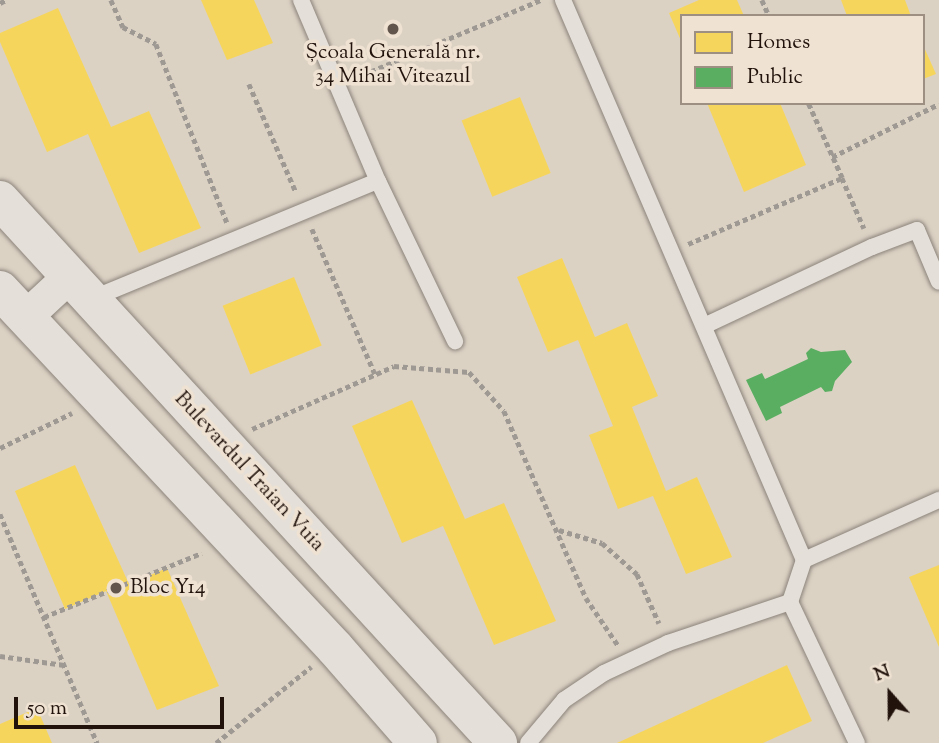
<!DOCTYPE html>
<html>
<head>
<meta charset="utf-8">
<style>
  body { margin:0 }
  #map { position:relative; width:939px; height:743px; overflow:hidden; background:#dcd2c4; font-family:"Sorts Mill Goudy",serif }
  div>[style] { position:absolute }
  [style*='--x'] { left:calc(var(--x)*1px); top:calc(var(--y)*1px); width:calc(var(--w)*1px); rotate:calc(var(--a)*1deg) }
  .homes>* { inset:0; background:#f6d55c; transform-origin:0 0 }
  .public>* { inset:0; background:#5aae61 }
  .path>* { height:4.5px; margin-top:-2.25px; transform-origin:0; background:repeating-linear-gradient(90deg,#9f9994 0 5px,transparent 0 8.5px) }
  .roads { filter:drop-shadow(0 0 2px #8b837b) drop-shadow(0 0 2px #8b837b) }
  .lane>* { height:16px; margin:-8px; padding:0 8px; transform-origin:8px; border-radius:8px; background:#e4dfd8 }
  .street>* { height:33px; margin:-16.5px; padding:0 16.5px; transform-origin:16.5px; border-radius:16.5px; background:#e4dfd8 }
  .secondary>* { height:38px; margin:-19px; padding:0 19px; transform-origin:19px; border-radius:19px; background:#e4dfd8 }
  .dots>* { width:19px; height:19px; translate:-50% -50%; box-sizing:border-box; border:4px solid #efe2d2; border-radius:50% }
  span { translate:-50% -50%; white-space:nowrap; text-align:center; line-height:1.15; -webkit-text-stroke:7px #efe2d2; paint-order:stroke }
  .poi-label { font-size:21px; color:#21120b }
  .left { translate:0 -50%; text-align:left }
  .street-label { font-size:21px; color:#21120b }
  .legend { position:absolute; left:680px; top:14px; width:245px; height:91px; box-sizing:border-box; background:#efe2d2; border:2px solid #9d8f82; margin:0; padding:9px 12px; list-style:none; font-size:21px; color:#21120b }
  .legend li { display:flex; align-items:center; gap:14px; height:35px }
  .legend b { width:35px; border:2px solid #9d8f82 }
  .north { position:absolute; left:855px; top:659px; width:70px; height:70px; -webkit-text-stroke:5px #efe2d2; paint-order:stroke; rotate:339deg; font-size:19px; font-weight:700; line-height:28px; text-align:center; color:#21120b }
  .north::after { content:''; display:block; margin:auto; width:24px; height:32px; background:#21120b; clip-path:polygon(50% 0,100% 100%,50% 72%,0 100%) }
  .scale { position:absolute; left:14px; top:697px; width:210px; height:32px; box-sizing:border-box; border:4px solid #21120b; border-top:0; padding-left:9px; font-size:21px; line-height:24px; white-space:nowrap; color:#21120b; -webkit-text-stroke:5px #efe2d2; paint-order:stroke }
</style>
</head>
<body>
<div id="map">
  <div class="homes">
    <i style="clip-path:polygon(201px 0,254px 0,273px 43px,227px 60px)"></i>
    <i style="clip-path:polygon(699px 0,737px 0,744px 16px,682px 16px,682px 43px,669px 13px)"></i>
    <i style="clip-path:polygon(841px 0,905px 0,911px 16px,847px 16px)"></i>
    <i style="clip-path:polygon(58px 8px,111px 127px,149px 111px,201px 228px,139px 253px,88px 134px,47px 152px,0 42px,0 33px)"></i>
    <i style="clip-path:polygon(923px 45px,936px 74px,923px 79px)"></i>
    <i style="left:520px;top:97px;width:82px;height:63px;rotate:68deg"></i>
    <i style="clip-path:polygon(707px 103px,780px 103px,806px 165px,744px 192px)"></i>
    <i style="clip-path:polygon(562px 258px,595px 337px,627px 323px,658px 396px,632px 407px,666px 491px,697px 477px,732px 557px,686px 574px,653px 496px,618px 509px,589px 435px,613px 426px,578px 340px,548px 352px,517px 277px)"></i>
    <i style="left:294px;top:277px;width:74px;height:77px;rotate:68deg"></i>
    <i style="clip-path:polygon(412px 400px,465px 519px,504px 503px,556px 621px,494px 645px,443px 526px,402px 543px,352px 426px)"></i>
    <i style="clip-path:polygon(75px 465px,129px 584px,167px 568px,219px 686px,157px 710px,106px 591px,65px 609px,15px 491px)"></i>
    <i style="clip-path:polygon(939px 565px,939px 647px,909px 577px)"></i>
    <i style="clip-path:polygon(787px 665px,812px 721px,763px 743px,617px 743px)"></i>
    <i style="clip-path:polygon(37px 708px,52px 743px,0 743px,0 724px)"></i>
  </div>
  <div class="public">
    <i style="clip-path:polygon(811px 348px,821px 352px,845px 350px,852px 362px,835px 381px,832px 391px,825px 392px,821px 387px,780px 407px,782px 413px,766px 421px,746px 380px,762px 373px,765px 379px,808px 359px,806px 353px)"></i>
  </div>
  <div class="path">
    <i style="--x:111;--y:0;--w:30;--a:66"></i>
    <i style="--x:123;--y:27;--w:37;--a:27"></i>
    <i style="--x:156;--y:44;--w:192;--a:68.3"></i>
    <i style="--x:762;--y:0;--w:17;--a:66"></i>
    <i style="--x:0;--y:3;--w:7;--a:-27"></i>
    <i style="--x:355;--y:78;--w:202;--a:-22.8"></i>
    <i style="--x:249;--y:84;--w:118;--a:66.5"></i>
    <i style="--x:832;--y:157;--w:119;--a:-26.4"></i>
    <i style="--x:842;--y:178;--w:55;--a:66.3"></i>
    <i style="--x:312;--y:229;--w:158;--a:66.5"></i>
    <i style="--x:688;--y:244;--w:168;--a:-23.2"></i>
    <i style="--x:842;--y:178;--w:82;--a:-114.4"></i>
    <i style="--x:252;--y:429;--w:155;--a:-23.9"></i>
    <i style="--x:394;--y:366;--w:75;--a:4.6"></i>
    <i style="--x:469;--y:372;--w:52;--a:48.1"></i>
    <i style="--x:504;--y:411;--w:204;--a:66.3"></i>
    <i style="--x:586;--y:598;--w:57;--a:55.8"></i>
    <i style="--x:0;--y:448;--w:80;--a:-25.9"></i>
    <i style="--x:0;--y:514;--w:249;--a:67"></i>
    <i style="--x:559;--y:530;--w:45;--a:16.8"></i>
    <i style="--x:602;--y:543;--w:47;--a:41.5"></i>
    <i style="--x:637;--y:574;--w:54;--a:65.8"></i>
    <i style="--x:44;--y:617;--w:170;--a:-22.1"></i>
    <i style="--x:0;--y:656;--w:65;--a:8"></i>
    <i style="--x:216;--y:743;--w:122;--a:-38.7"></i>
  </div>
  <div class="roads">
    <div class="lane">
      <i style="--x:301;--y:0;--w:197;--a:67"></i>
      <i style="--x:378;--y:181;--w:178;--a:64.3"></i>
      <i style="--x:563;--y:0;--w:610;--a:66.72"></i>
      <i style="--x:804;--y:560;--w:44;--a:108.4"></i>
      <i style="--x:91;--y:299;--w:310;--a:-22.4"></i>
      <i style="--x:704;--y:326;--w:186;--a:-25.2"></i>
      <i style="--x:872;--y:247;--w:48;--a:-20.7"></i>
      <i style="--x:917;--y:230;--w:56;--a:67.1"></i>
      <i style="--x:804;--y:560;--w:148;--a:-24"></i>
      <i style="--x:528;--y:743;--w:56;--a:-50.1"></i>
      <i style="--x:564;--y:700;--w:48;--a:-34"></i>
      <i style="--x:604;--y:673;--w:71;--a:-25.1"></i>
      <i style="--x:668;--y:643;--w:129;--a:-18.6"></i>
      <i style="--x:790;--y:602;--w:156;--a:64.6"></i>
    </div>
    <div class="street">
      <i style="--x:25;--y:317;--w:62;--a:-43"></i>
    </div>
    <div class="secondary">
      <i style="--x:0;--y:200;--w:737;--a:47.48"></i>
      <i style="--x:0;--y:290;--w:490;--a:46.9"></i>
      <i style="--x:335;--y:648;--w:126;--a:48.9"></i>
    </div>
  </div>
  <div class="dots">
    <i style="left:393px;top:29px;background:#62554c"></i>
    <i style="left:116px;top:588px;background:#62554c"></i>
  </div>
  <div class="poi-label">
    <span style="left:393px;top:65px">Școala Generală nr.<br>34 Mihai Viteazul</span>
    <span class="left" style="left:130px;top:588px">Bloc Y14</span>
  </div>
  <div class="street-label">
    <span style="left:249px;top:472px;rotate:47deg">Bulevardul Traian Vuia</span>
  </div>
  <ul class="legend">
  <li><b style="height:19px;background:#f6d55c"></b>Homes</li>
  <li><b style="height:19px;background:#5aae61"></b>Public</li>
  </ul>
  <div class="north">N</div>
  <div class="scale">50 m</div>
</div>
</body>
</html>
